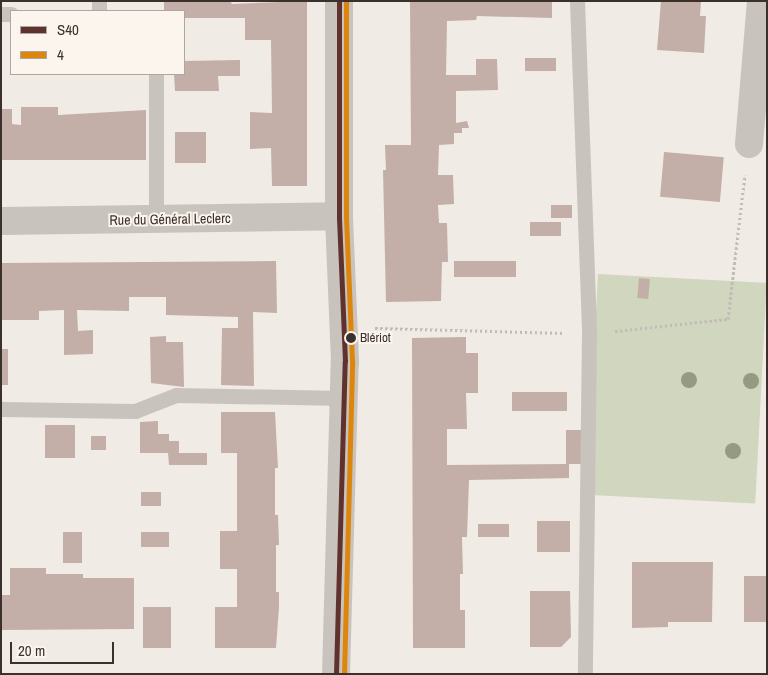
<!DOCTYPE html>
<html>
<head>
<meta charset="utf-8">
<style>
  body { margin:0 }
  #map { position:relative; width:768px; height:675px; overflow:hidden; background:#f0ebe5; font-family:"Archivo Narrow",sans-serif }
  div>[style] { position:absolute }
  [style*='--x'] { left:calc(var(--x)*1px); top:calc(var(--y)*1px); width:calc(var(--w)*1px); rotate:calc(var(--a)*1deg) }
  .green>* { inset:0; background:#d1d6bf; transform-origin:0 0 }
  .building>* { inset:0; background:#c3afa7; transform-origin:0 0 }
  .path>* { height:3px; margin-top:-1.5px; transform-origin:0; background:repeating-linear-gradient(90deg,#c2bbb6 0 2.5px,transparent 0 5px) }
  .lane>* { height:15px; margin:-7.5px; padding:0 7.5px; transform-origin:7.5px; border-radius:7.5px; background:#c9c3be }
  .street>* { height:28px; margin:-14px; padding:0 14px; transform-origin:14px; border-radius:14px; background:#c9c3be }
  .bus-1>* { height:5px; margin:-2.5px; padding:0 2.5px; transform-origin:2.5px; border-radius:2.5px; background:#60322d }
  .bus-2>* { height:5px; margin:-2.5px; padding:0 2.5px; transform-origin:2.5px; border-radius:2.5px; background:#de860b }
  .trees>* { width:16px; height:16px; margin:-8px; border-radius:50%; background:#959b80 }
  .dots>* { width:14px; height:14px; translate:-50% -50%; box-sizing:border-box; border:2px solid #fbf5ee; border-radius:50% }
  span { translate:-50% -50%; white-space:nowrap; text-align:center; line-height:1.15; -webkit-text-stroke:4px #fbf5ee; paint-order:stroke }
  .bus-label { font-size:13px; color:#3b302b }
  .left { translate:0 -50%; text-align:left }
  .street-label { font-size:14px; color:#3b302b }
  .frame { position:absolute; inset:0; border:2px solid #3b302b; pointer-events:none }
  .legend { position:absolute; left:10px; top:10px; width:175px; height:65px; box-sizing:border-box; background:#fbf5ee; border:1px solid #aea6a0; margin:0; padding:6px 9px; list-style:none; font-size:15px; color:#3b302b }
  .legend li { display:flex; align-items:center; gap:10px; height:25px }
  .legend b { width:25px; border:1px solid #aea6a0 }
  .scale { position:absolute; left:10px; top:642px; width:104px; height:22px; box-sizing:border-box; border:2px solid #3b302b; border-top:0; padding-left:6px; font-size:15px; line-height:18px; white-space:nowrap; color:#3b302b; -webkit-text-stroke:4px #fbf5ee; paint-order:stroke }
</style>
</head>
<body>
<div id="map">
  <div class="green">
    <i style="left:598px;top:274px;width:169px;height:221px;rotate:3deg"></i>
  </div>
  <div class="building">
    <i style="clip-path:polygon(164px 1px,230px 1px,232px 4px,307px 1px,307px 186px,272px 186px,271px 148px,250px 149px,250px 112px,272px 113px,271px 40px,245px 40px,245px 18px,184px 18px,184px 11px,164px 11px)"></i>
    <i style="clip-path:polygon(410px 1px,552px 2px,552px 18px,477px 16px,476px 20px,447px 21px,446px 75px,476px 75px,476px 59px,497px 59px,498px 90px,456px 91px,456px 123px,467px 121px,469px 128px,462px 128px,462px 133px,454px 133px,454px 144px,439px 145px,438px 175px,453px 175px,454px 204px,438px 205px,439px 223px,447px 223px,448px 262px,442px 262px,441px 301px,386px 302px,383px 170px,386px 170px,385px 145px,411px 145px)"></i>
    <i style="clip-path:polygon(661px 1px,701px 1px,700px 16px,706px 16px,704px 53px,657px 50px)"></i>
    <i style="left:525px;top:58px;width:31px;height:13px"></i>
    <i style="clip-path:polygon(240px 60px,240px 76px,218px 76px,219px 91px,175px 91px,174px 74px,184px 74px,184px 61px)"></i>
    <i style="clip-path:polygon(21px 107px,58px 107px,58px 115px,146px 110px,146px 160px,1px 160px,1px 109px,12px 109px,12px 124px,21px 125px)"></i>
    <i style="left:206px;top:132px;width:31px;height:31px;rotate:90deg"></i>
    <i style="left:664px;top:152px;width:60px;height:45px;rotate:5deg"></i>
    <i style="left:572px;top:205px;width:13px;height:21px;rotate:90deg"></i>
    <i style="left:561px;top:222px;width:14px;height:31px;rotate:90deg"></i>
    <i style="clip-path:polygon(276px 261px,277px 313px,253px 312px,254px 386px,221px 385px,222px 328px,238px 328px,238px 317px,166px 315px,166px 297px,129px 297px,129px 311px,77px 310px,78px 331px,93px 330px,93px 354px,64px 355px,64px 310px,39px 311px,39px 320px,1px 320px,1px 263px)"></i>
    <i style="left:516px;top:261px;width:16px;height:62px;rotate:90deg"></i>
    <i style="left:639px;top:278px;width:11px;height:20px;rotate:5deg"></i>
    <i style="clip-path:polygon(166px 336px,166px 342px,183px 342px,184px 387px,151px 383px,150px 337px)"></i>
    <i style="clip-path:polygon(466px 337px,466px 353px,478px 353px,478px 393px,466px 393px,467px 429px,447px 429px,447px 465px,566px 464px,566px 430px,581px 430px,581px 464px,569px 464px,569px 478px,469px 480px,467px 537px,462px 537px,463px 574px,460px 574px,460px 610px,465px 610px,465px 648px,413px 648px,412px 338px)"></i>
    <i style="left:1px;top:349px;width:7px;height:36px"></i>
    <i style="left:512px;top:392px;width:55px;height:19px"></i>
    <i style="clip-path:polygon(221px 412px,275px 412px,278px 468px,275px 468px,275px 515px,278px 515px,279px 545px,276px 545px,276px 592px,279px 592px,279px 607px,276px 648px,215px 648px,215px 607px,237px 607px,237px 569px,220px 569px,220px 531px,237px 531px,237px 453px,221px 453px)"></i>
    <i style="clip-path:polygon(158px 421px,158px 434px,169px 434px,169px 441px,179px 441px,179px 453px,207px 453px,207px 465px,169px 465px,168px 453px,140px 453px,140px 422px)"></i>
    <i style="left:45px;top:425px;width:30px;height:33px"></i>
    <i style="left:91px;top:436px;width:15px;height:14px"></i>
    <i style="left:141px;top:492px;width:20px;height:14px"></i>
    <i style="left:537px;top:521px;width:33px;height:31px"></i>
    <i style="left:478px;top:524px;width:31px;height:13px"></i>
    <i style="left:63px;top:532px;width:19px;height:31px"></i>
    <i style="left:141px;top:532px;width:28px;height:15px"></i>
    <i style="clip-path:polygon(632px 562px,713px 562px,712px 622px,668px 622px,668px 627px,632px 628px)"></i>
    <i style="clip-path:polygon(10px 568px,46px 568px,46px 574px,83px 574px,83px 578px,134px 578px,134px 629px,1px 630px,1px 595px,10px 595px)"></i>
    <i style="left:744px;top:576px;width:23px;height:46px"></i>
    <i style="clip-path:polygon(530px 591px,570px 591px,571px 637px,561px 647px,530px 647px)"></i>
    <i style="left:143px;top:607px;width:28px;height:41px"></i>
  </div>
  <div class="path">
    <i style="--x:375;--y:328;--w:189;--a:1.5"></i>
    <i style="--x:615;--y:331;--w:114;--a:-6.1"></i>
    <i style="--x:728;--y:319;--w:145;--a:-83.3"></i>
  </div>
  <div class="lane">
    <i style="--x:99;--y:1;--w:10;--a:90"></i>
    <i style="--x:577;--y:1;--w:333;--a:87.9"></i>
    <i style="--x:589;--y:334;--w:340;--a:90.7"></i>
    <i style="--x:1;--y:14;--w:10;--a:0"></i>
    <i style="--x:156;--y:220;--w:146;--a:-90"></i>
    <i style="--x:1;--y:409;--w:134;--a:0.9"></i>
    <i style="--x:135;--y:411;--w:44;--a:-21.3"></i>
    <i style="--x:176;--y:395;--w:167;--a:1"></i>
  </div>
  <div class="street">
    <i style="--x:749;--y:144;--w:144;--a:-85.2"></i>
    <i style="--x:1;--y:221;--w:338;--a:-0.8"></i>
    <i style="--x:336;--y:674;--w:313;--a:-88.4"></i>
    <i style="--x:345;--y:361;--w:145;--a:-92.4"></i>
    <i style="--x:339;--y:216;--w:215;--a:-90"></i>
  </div>
  <div class="bus-1">
    <i style="--x:336;--y:674;--w:313;--a:-88.4"></i>
    <i style="--x:345;--y:361;--w:145;--a:-92.4"></i>
    <i style="--x:339;--y:216;--w:215;--a:-90"></i>
  </div>
  <div class="bus-2">
    <i style="--x:344;--y:674;--w:313;--a:-88.5"></i>
    <i style="--x:352;--y:361;--w:145;--a:-92.4"></i>
    <i style="--x:346;--y:216;--w:215;--a:-90"></i>
  </div>
  <div class="trees">
    <i style="left:689px;top:380px"></i>
    <i style="left:751px;top:381px"></i>
    <i style="left:733px;top:451px"></i>
  </div>
  <div class="dots">
    <i style="left:351px;top:338px;background:#3b302b"></i>
  </div>
  <div class="bus-label">
    <span class="left" style="left:360px;top:338px">Blériot</span>
  </div>
  <div class="street-label">
    <span style="left:170px;top:219px;rotate:-1deg">Rue du Général Leclerc</span>
  </div>
  <div class="frame"></div>
  <ul class="legend">
  <li><b style="height:6px;background:#60322d"></b>S40</li>
  <li><b style="height:6px;background:#de860b"></b>4</li>
  </ul>
  <div class="scale">20 m</div>
</div>
</body>
</html>
